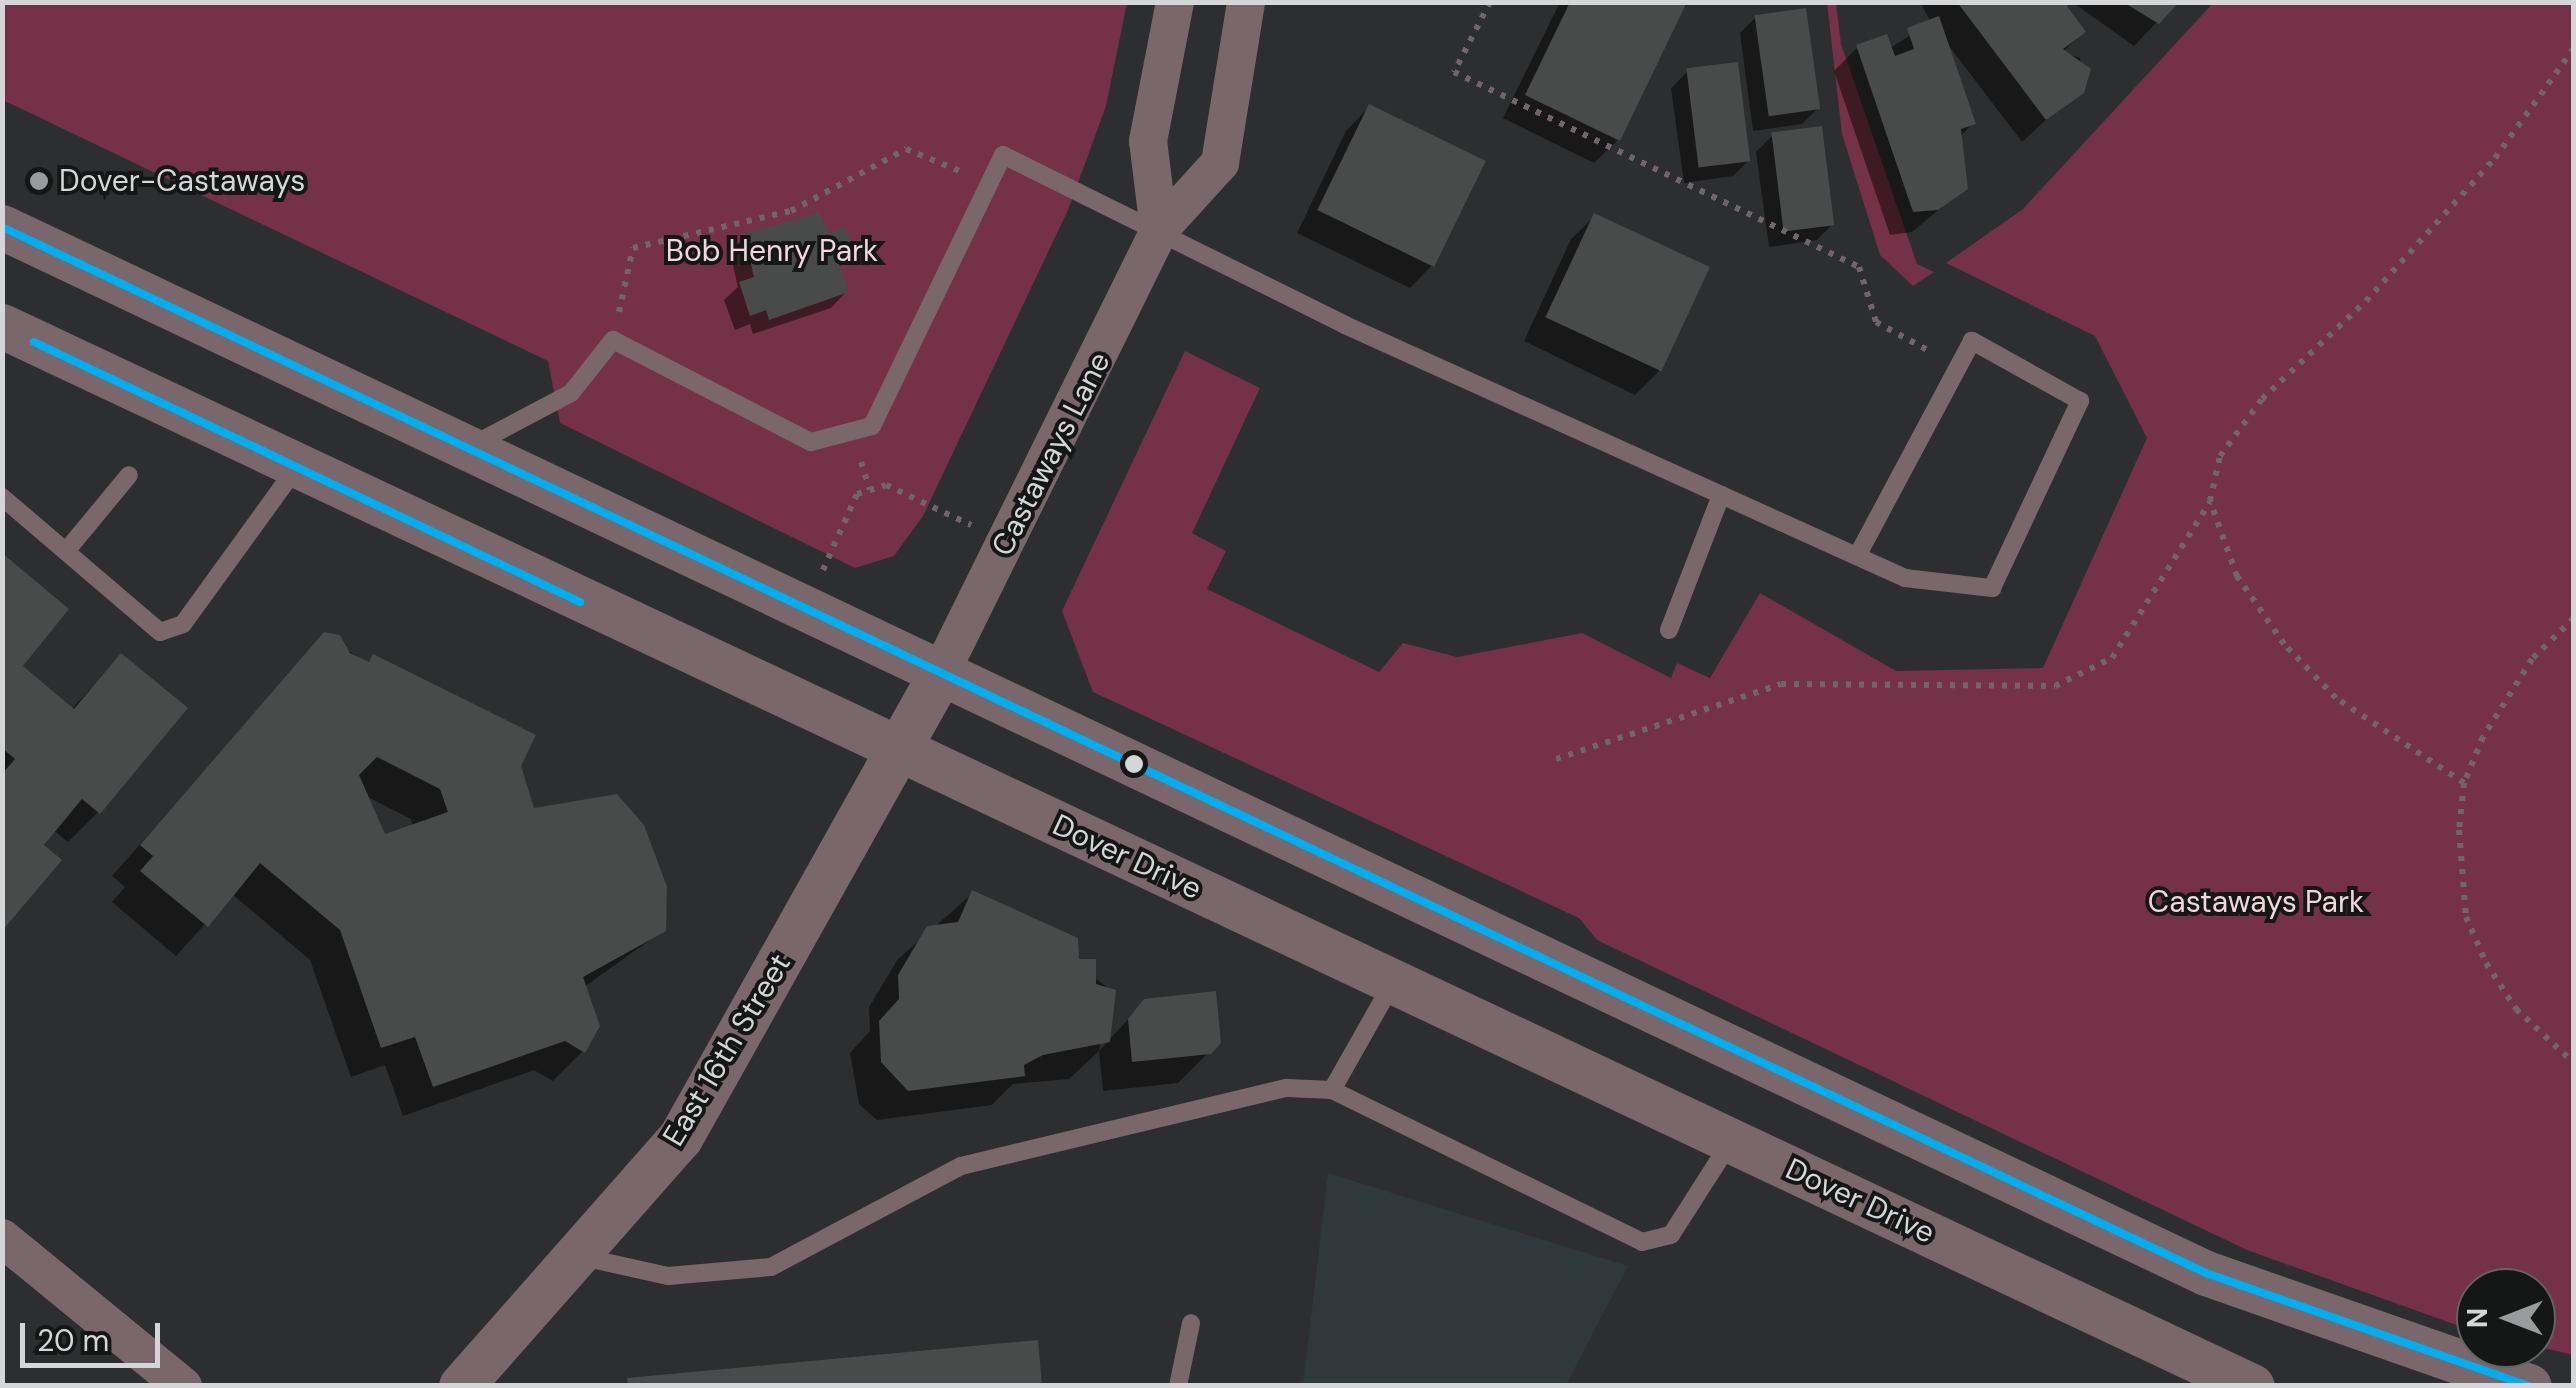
<!DOCTYPE html>
<html>
<head>
<meta charset="utf-8">
<style>
  body { margin:0 }
  #map { position:relative; width:2576px; height:1388px; overflow:hidden; background:#2d2e2f; font-family:"DM Sans",sans-serif }
  div>[style] { position:absolute }
  [style*='--x'] { left:calc(var(--x)*1px); top:calc(var(--y)*1px); width:calc(var(--w)*1px); rotate:calc(var(--a)*1deg) }
  .built>* { inset:0; background:#2f383a }
  .green>* { inset:0; background:#743147 }
  .shadow>* { inset:0; background:#0007 }
  .building>* { inset:0; background:#494a4a; transform-origin:0 0 }
  .path>* { height:6px; margin-top:-3px; transform-origin:0; background:repeating-linear-gradient(90deg,#70666a 0 5px,transparent 0 13px) }
  .service>* { height:18px; margin:-9px; padding:0 9px; transform-origin:9px; border-radius:9px; background:#79676c }
  .minor>* { height:38px; margin:-19px; padding:0 19px; transform-origin:19px; border-radius:19px; background:#79676c }
  .tertiary>* { height:45px; margin:-22.5px; padding:0 22.5px; transform-origin:22.5px; border-radius:22.5px; background:#79676c }
  .bus-1>* { height:8px; margin:-4px; padding:0 4px; transform-origin:4px; border-radius:4px; background:#00aff2 }
  .dots>* { width:28px; height:28px; translate:-50% -50%; box-sizing:border-box; border:5px solid #151717; border-radius:50% }
  span { translate:-50% -50%; white-space:nowrap; text-align:center; line-height:1.15; -webkit-text-stroke:8px #151717; paint-order:stroke }
  .poi-label { font-size:30px; color:#d4d6d7 }
  .left { translate:0 -50%; text-align:left }
  .park-label { font-size:30px; color:#f1d7dd }
  .street-label { font-size:30px; color:#d4d6d7 }
  .frame { position:absolute; inset:0; border:5px solid #d4d6d7; pointer-events:none }
  .north { position:absolute; left:2456px; top:1268px; width:100px; height:100px; box-sizing:border-box; background:#151717; border:2px solid #616364; border-radius:50%; rotate:270deg; font-size:28px; font-weight:700; line-height:40px; text-align:center; color:#d4d6d7 }
  .north::after { content:''; display:block; margin:auto; width:35px; height:45px; background:#9a9b9c; clip-path:polygon(50% 0,100% 100%,50% 72%,0 100%) }
  .scale { position:absolute; left:20px; top:1323px; width:140px; height:45px; box-sizing:border-box; border:5px solid #d4d6d7; border-top:0; padding-left:12px; font-size:30px; line-height:35px; white-space:nowrap; color:#d4d6d7; -webkit-text-stroke:8px #151717; paint-order:stroke }
</style>
</head>
<body>
<div id="map">
  <div class="built">
    <i style="clip-path:polygon(1328px 1173px,1628px 1266px,1566px 1385px,1303px 1385px)"></i>
  </div>
  <div class="green">
    <i style="clip-path:polygon(2214px 2px,2573px 3px,2573px 1355px,2536px 1346px,2536px 1288px,2476px 1288px,2476px 1332px,2247px 1250px,1597px 940px,1579px 918px,1093px 692px,1062px 611px,1185px 351px,1260px 388px,1192px 533px,1226px 551px,1207px 589px,1379px 672px,1403px 643px,1457px 657px,1582px 633px,1671px 678px,1677px 663px,1710px 678px,1760px 593px,1896px 671px,2043px 668px,2147px 438px,2095px 336px,1946px 263px,2023px 209px)"></i>
    <i style="clip-path:polygon(2px 3px,1127px 3px,1106px 106px,1068px 210px,923px 516px,894px 556px,855px 568px,560px 423px,548px 361px,3px 100px)"></i>
    <i style="clip-path:polygon(1827px 3px,1836px 3px,1841px 44px,1917px 264px,1934px 272px,1913px 286px,1880px 255px,1842px 134px)"></i>
  </div>
  <div class="shadow">
    <i style="clip-path:polygon(1560px 2px,1685px 2px,1618px 140px,1594px 163px,1503px 118px)"></i>
    <i style="clip-path:polygon(1920px 2px,2065px 2px,2083px 32px,2063px 52px,2080px 58px,2088px 81px,2022px 142px,1946px 42px,1973px 123px,1960px 137px,1965px 188px,1912px 232px,1890px 235px,1834px 71px,1857px 48px,1890px 48px,1931px 22px)"></i>
    <i style="clip-path:polygon(2072px 2px,2176px 2px,2134px 46px)"></i>
    <i style="clip-path:polygon(1756px 17px,1817px 109px,1802px 124px,1753px 131px,1740px 33px)"></i>
    <i style="clip-path:polygon(1687px 72px,1749px 160px,1733px 176px,1684px 183px,1671px 88px)"></i>
    <i style="clip-path:polygon(1369px 107px,1433px 264px,1410px 288px,1297px 233px,1346px 131px)"></i>
    <i style="clip-path:polygon(1772px 136px,1833px 224px,1817px 240px,1769px 247px,1756px 152px)"></i>
    <i style="clip-path:polygon(1595px 216px,1659px 371px,1635px 395px,1524px 341px,1571px 239px)"></i>
    <i style="clip-path:polygon(745px 236px,828px 236px,852px 255px,838px 268px,846px 292px,831px 308px,753px 334px,750px 324px,735px 330px,724px 300px,738px 287px,730px 252px)"></i>
    <i style="clip-path:polygon(2px 559px,19px 667px,71px 710px,121px 656px,98px 812px,68px 842px,53px 830px,2px 927px)"></i>
    <i style="clip-path:polygon(evenodd,325px 635px,367px 663px,374px 657px,518px 766px,532px 811px,664px 930px,584px 987px,583px 1051px,553px 1081px,534px 1070px,403px 1116px,385px 1065px,351px 1077px,310px 960px,232px 894px,176px 956px,112px 902px,125px 887px,112px 876px,325px 635px,366px 796px,411px 819px,413px 827px,384px 837px,366px 796px)"></i>
    <i style="clip-path:polygon(973px 893px,1113px 991px,1099px 1051px,1069px 1079px,1013px 1084px,992px 1105px,877px 1120px,859px 1104px,850px 1053px,870px 1031px,869px 1007px,898px 959px)"></i>
    <i style="clip-path:polygon(1145px 1001px,1209px 1052px,1178px 1083px,1103px 1091px,1099px 1051px)"></i>
  </div>
  <div class="building">
    <i style="clip-path:polygon(1570px 2px,1687px 2px,1620px 141px,1525px 95px)"></i>
    <i style="clip-path:polygon(1957px 2px,2073px 2px,2067px 6px,2086px 32px,2063px 49px,2091px 69px,2084px 93px,2046px 120px)"></i>
    <i style="clip-path:polygon(2123px 2px,2179px 2px,2159px 24px)"></i>
    <i style="left:1806px;top:8px;width:102px;height:52px;rotate:82deg"></i>
    <i style="clip-path:polygon(1939px 16px,1976px 124px,1961px 129px,1968px 189px,1938px 210px,1913px 212px,1856px 45px,1887px 34px,1895px 56px,1914px 49px,1907px 28px)"></i>
    <i style="left:1738px;top:62px;width:100px;height:52px;rotate:83deg"></i>
    <i style="left:1369px;top:104px;width:130px;height:118px;rotate:26deg"></i>
    <i style="left:1822px;top:126px;width:100px;height:51px;rotate:83deg"></i>
    <i style="clip-path:polygon(819px 212px,829px 233px,845px 227px,855px 256px,838px 261px,849px 292px,769px 320px,766px 310px,750px 316px,739px 282px,754px 277px,744px 234px)"></i>
    <i style="left:1594px;top:213px;width:128px;height:115px;rotate:25deg"></i>
    <i style="clip-path:polygon(2px 553px,69px 609px,23px 666px,74px 709px,121px 653px,188px 708px,100px 814px,82px 799px,44px 845px,62px 860px,2px 931px,2px 774px,15px 759px,2px 748px)"></i>
    <i style="clip-path:polygon(evenodd,324px 632px,340px 635px,350px 653px,369px 662px,373px 654px,536px 735px,521px 766px,534px 808px,617px 794px,644px 825px,667px 887px,666px 931px,583px 977px,600px 1026px,585px 1053px,565px 1041px,433px 1087px,415px 1037px,381px 1048px,340px 930px,260px 863px,208px 927px,140px 871px,153px 856px,140px 845px,324px 632px,377px 757px,440px 789px,448px 812px,385px 834px,359px 775px,377px 757px)"></i>
    <i style="clip-path:polygon(972px 890px,1078px 938px,1079px 959px,1096px 959px,1096px 984px,1116px 990px,1110px 1042px,1043px 1055px,1024px 1065px,1025px 1076px,908px 1091px,881px 1062px,879px 1021px,899px 999px,898px 975px,927px 926px,958px 922px)"></i>
    <i style="clip-path:polygon(1216px 991px,1221px 1043px,1211px 1054px,1132px 1062px,1128px 1019px,1144px 999px)"></i>
    <i style="clip-path:polygon(1038px 1340px,1042px 1386px,628px 1386px,627px 1378px)"></i>
  </div>
  <div class="path">
    <i style="--x:1490;--y:2;--w:79;--a:117.2"></i>
    <i style="--x:1454;--y:72;--w:449;--a:25.7"></i>
    <i style="--x:1859;--y:267;--w:58;--a:72.8"></i>
    <i style="--x:1876;--y:322;--w:63;--a:28.6"></i>
    <i style="--x:619;--y:312;--w:66;--a:-77.7"></i>
    <i style="--x:633;--y:248;--w:162;--a:-13.2"></i>
    <i style="--x:791;--y:211;--w:131;--a:-28.3"></i>
    <i style="--x:906;--y:149;--w:58;--a:22.2"></i>
    <i style="--x:861;--y:462;--w:29;--a:72"></i>
    <i style="--x:823;--y:570;--w:83;--a:-65.9"></i>
    <i style="--x:857;--y:494;--w:30;--a:-17"></i>
    <i style="--x:886;--y:485;--w:94;--a:25.2"></i>
    <i style="--x:2574;--y:618;--w:59;--a:135.7"></i>
    <i style="--x:2532;--y:659;--w:92;--a:122.1"></i>
    <i style="--x:2483;--y:737;--w:50;--a:112.4"></i>
    <i style="--x:2464;--y:783;--w:47;--a:96.1"></i>
    <i style="--x:2459;--y:830;--w:87;--a:85.4"></i>
    <i style="--x:2466;--y:917;--w:50;--a:66.5"></i>
    <i style="--x:2486;--y:963;--w:55;--a:56.9"></i>
    <i style="--x:2516;--y:1009;--w:79;--a:43"></i>
    <i style="--x:1556;--y:759;--w:237;--a:-18.4"></i>
    <i style="--x:1781;--y:684;--w:274;--a:0.4"></i>
    <i style="--x:2055;--y:686;--w:64;--a:-26.2"></i>
    <i style="--x:2112;--y:658;--w:184;--a:-57.9"></i>
    <i style="--x:2464;--y:783;--w:154;--a:-146.4"></i>
    <i style="--x:2336;--y:698;--w:75;--a:-133.9"></i>
    <i style="--x:2284;--y:644;--w:83;--a:-124.7"></i>
    <i style="--x:2237;--y:576;--w:80;--a:-109.8"></i>
    <i style="--x:2210;--y:501;--w:46;--a:-77.5"></i>
    <i style="--x:2220;--y:456;--w:71;--a:-53.6"></i>
    <i style="--x:2262;--y:399;--w:143;--a:-43.3"></i>
    <i style="--x:2366;--y:301;--w:193;--a:-47.9"></i>
    <i style="--x:2495;--y:158;--w:135;--a:-54.3"></i>
  </div>
  <div class="service">
    <i style="--x:471;--y:446;--w:113;--a:-27.9"></i>
    <i style="--x:571;--y:393;--w:68;--a:-51.6"></i>
    <i style="--x:613;--y:340;--w:223;--a:27.3"></i>
    <i style="--x:811;--y:442;--w:63;--a:-14.7"></i>
    <i style="--x:872;--y:426;--w:301;--a:-64.2"></i>
    <i style="--x:1003;--y:155;--w:382;--a:26.4"></i>
    <i style="--x:1345;--y:325;--w:614;--a:24.31"></i>
    <i style="--x:1905;--y:578;--w:88;--a:6.6"></i>
    <i style="--x:1992;--y:588;--w:207;--a:-64.8"></i>
    <i style="--x:2080;--y:401;--w:124;--a:-150.9"></i>
    <i style="--x:1972;--y:341;--w:244;--a:118.1"></i>
    <i style="--x:2;--y:497;--w:208;--a:40.5"></i>
    <i style="--x:160;--y:632;--w:24;--a:-19"></i>
    <i style="--x:183;--y:624;--w:191;--a:-54.1"></i>
    <i style="--x:67;--y:550;--w:97;--a:-50.4"></i>
    <i style="--x:1669;--y:630;--w:145;--a:-68.9"></i>
    <i style="--x:1332;--y:1090;--w:124;--a:-60.5"></i>
    <i style="--x:578;--y:1256;--w:92;--a:12.5"></i>
    <i style="--x:668;--y:1276;--w:103;--a:-5"></i>
    <i style="--x:771;--y:1267;--w:215;--a:-28"></i>
    <i style="--x:961;--y:1166;--w:335;--a:-13.5"></i>
    <i style="--x:1287;--y:1088;--w:45;--a:2.5"></i>
    <i style="--x:1332;--y:1090;--w:345;--a:26.1"></i>
    <i style="--x:1642;--y:1242;--w:30;--a:-14"></i>
    <i style="--x:1671;--y:1235;--w:112;--a:-57.4"></i>
    <i style="--x:1178;--y:1386;--w:64;--a:-78.3"></i>
  </div>
  <div class="minor">
    <i style="--x:1159;--y:230;--w:90;--a:-97"></i>
    <i style="--x:1148;--y:141;--w:142;--a:-79"></i>
    <i style="--x:939;--y:676;--w:497;--a:-63.7"></i>
    <i style="--x:1159;--y:230;--w:91;--a:-47.7"></i>
    <i style="--x:1220;--y:163;--w:163;--a:-80.8"></i>
    <i style="--x:2;--y:1238;--w:234;--a:39.3"></i>
  </div>
  <div class="tertiary">
    <i style="--x:2;--y:227;--w:2440;--a:25.39"></i>
    <i style="--x:2206;--y:1273;--w:342;--a:19.3"></i>
    <i style="--x:2;--y:326;--w:2487;--a:25.23"></i>
    <i style="--x:461;--y:1386;--w:331;--a:-48.6"></i>
    <i style="--x:680;--y:1138;--w:530;--a:-60.72"></i>
  </div>
  <div class="bus-1">
    <i style="--x:2;--y:227;--w:2440;--a:25.39"></i>
    <i style="--x:2206;--y:1273;--w:341;--a:19.3"></i>
    <i style="--x:34;--y:342;--w:605;--a:25.46"></i>
  </div>
  <div class="dots">
    <i style="left:39px;top:181px;background:#9a9b9c"></i>
    <i style="left:1134px;top:764px;background:#d4d6d7"></i>
  </div>
  <div class="poi-label">
    <span class="left" style="left:59px;top:181px">Dover-Castaways</span>
  </div>
  <div class="park-label">
    <span style="left:772px;top:251px">Bob Henry Park</span>
    <span style="left:2256px;top:902px">Castaways Park</span>
  </div>
  <div class="street-label">
    <span style="left:1051px;top:454px;rotate:-63deg">Castaways Lane</span>
    <span style="left:1127px;top:857px;rotate:25deg">Dover Drive</span>
    <span style="left:727px;top:1050px;rotate:-59deg">East 16th Street</span>
    <span style="left:1860px;top:1201px;rotate:25deg">Dover Drive</span>
  </div>
  <div class="frame"></div>
  <div class="north">N</div>
  <div class="scale">20 m</div>
</div>
</body>
</html>
